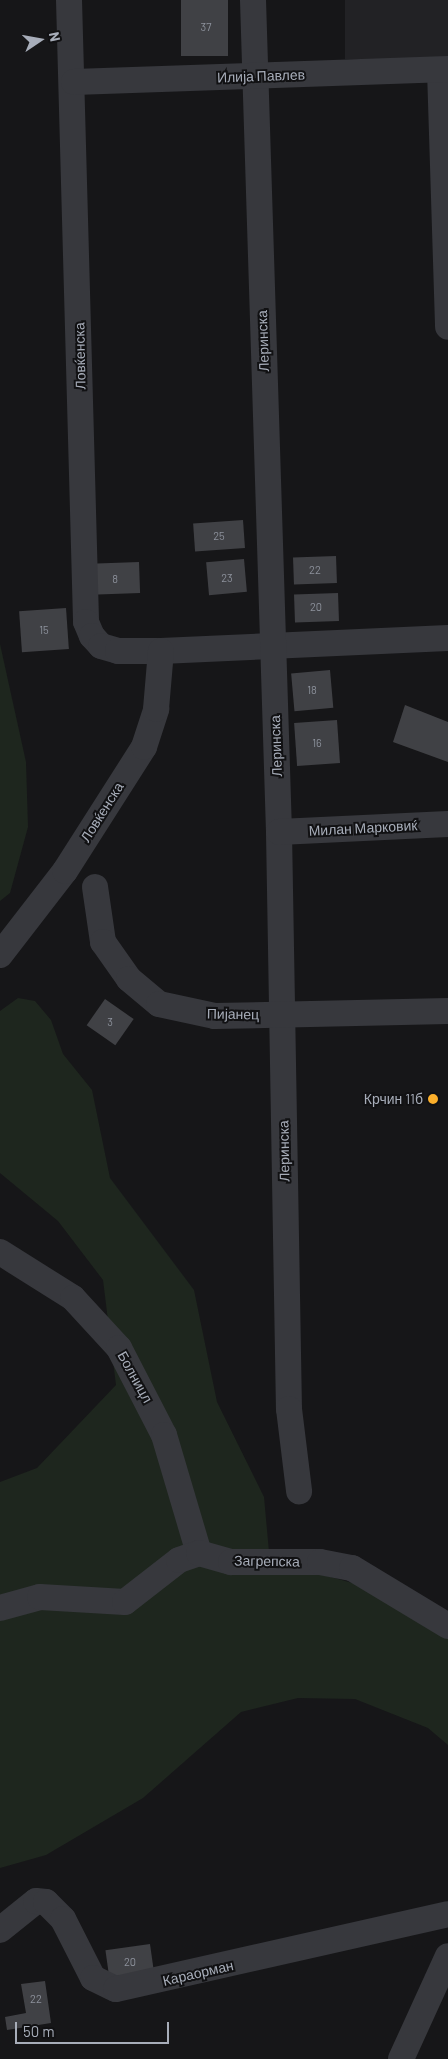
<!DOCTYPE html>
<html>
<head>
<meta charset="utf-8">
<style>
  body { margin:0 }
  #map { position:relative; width:448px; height:2059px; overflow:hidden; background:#161618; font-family:Barlow,sans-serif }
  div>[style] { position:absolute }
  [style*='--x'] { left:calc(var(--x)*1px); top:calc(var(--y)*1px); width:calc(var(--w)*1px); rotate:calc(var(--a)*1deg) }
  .built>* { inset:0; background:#222225; transform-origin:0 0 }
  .green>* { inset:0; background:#1e261e }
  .building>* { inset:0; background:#404145; transform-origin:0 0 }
  .minor>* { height:26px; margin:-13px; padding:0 13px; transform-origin:13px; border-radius:13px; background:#37383d }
  .dots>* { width:14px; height:14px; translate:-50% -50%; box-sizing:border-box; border:2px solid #111113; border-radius:50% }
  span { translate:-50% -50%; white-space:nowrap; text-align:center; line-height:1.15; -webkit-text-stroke:4px #111113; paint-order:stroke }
  .number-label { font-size:11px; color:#8d929c }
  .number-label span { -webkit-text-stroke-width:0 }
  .street-label { font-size:14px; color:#a7adb9 }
  .poi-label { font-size:14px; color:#a7adb9 }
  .right { translate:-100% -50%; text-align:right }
  .north { position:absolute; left:15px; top:15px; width:50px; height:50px; -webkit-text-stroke:4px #111113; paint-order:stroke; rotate:78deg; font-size:14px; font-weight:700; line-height:20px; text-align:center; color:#a7adb9 }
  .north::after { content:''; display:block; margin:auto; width:18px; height:22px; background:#a7adb9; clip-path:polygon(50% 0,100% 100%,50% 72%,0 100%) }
  .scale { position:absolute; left:15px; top:2022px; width:154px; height:22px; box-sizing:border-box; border:2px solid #a7adb9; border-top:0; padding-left:6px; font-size:15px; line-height:18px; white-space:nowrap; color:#a7adb9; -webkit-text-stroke:4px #111113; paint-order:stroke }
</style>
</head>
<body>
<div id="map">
  <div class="built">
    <i style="left:345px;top:0;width:103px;height:59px"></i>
  </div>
  <div class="green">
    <i style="clip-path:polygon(0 644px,26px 762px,28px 827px,10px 893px,0 901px)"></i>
    <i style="clip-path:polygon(18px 998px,35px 1001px,51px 1020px,63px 1054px,92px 1090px,110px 1178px,194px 1290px,217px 1402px,264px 1497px,269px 1552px,295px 1567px,356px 1584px,448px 1634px,448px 1745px,428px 1728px,355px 1699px,298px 1698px,241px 1712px,143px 1798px,46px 1855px,0 1868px,0 1482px,37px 1468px,116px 1385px,103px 1280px,58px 1221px,0 1173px,0 1011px)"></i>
  </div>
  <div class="building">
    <i style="left:181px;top:0;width:47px;height:56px"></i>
    <i style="left:243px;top:520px;width:28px;height:50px;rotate:86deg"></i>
    <i style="left:336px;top:556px;width:27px;height:43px;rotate:88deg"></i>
    <i style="left:244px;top:559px;width:33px;height:38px;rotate:85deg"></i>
    <i style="left:139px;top:562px;width:31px;height:49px;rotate:88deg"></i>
    <i style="left:338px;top:593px;width:28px;height:44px;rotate:88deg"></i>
    <i style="left:66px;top:608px;width:41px;height:47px;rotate:86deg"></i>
    <i style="left:330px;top:670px;width:38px;height:39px;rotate:85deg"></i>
    <i style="clip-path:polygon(405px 705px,448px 722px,448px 762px,393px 742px)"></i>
    <i style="left:337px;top:720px;width:43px;height:43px;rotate:86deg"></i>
    <i style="left:105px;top:999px;width:35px;height:32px;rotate:35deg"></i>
    <i style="left:150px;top:1944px;width:27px;height:45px;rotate:82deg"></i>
    <i style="clip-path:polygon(45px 1981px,51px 2023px,7px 2030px,5px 2017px,26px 2013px,21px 1984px)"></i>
  </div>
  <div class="minor">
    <i style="--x:69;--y:0;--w:622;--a:88.43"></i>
    <i style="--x:86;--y:622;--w:15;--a:67"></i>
    <i style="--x:92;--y:636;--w:13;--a:48"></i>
    <i style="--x:101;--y:646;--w:18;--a:16"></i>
    <i style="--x:118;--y:651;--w:43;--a:0"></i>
    <i style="--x:161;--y:651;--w:287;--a:-2.6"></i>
    <i style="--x:253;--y:0;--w:832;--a:88.21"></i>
    <i style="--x:279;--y:832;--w:577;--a:89.01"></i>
    <i style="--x:289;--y:1409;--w:83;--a:83"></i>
    <i style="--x:440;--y:70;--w:257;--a:88.2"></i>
    <i style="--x:74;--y:82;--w:374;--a:-2"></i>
    <i style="--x:279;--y:832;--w:169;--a:-2.7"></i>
    <i style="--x:95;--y:887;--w:56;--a:81.7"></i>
    <i style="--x:103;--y:942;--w:45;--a:54.9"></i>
    <i style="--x:129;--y:979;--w:39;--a:40"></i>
    <i style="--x:159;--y:1004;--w:57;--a:12.1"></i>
    <i style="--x:215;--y:1016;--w:233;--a:-1.2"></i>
    <i style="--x:0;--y:955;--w:106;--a:-52.3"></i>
    <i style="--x:65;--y:871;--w:147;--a:-57.5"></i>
    <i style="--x:144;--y:747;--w:40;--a:-72"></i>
    <i style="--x:156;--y:709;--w:58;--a:-85.1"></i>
    <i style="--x:0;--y:1252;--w:86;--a:32.2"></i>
    <i style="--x:73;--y:1298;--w:68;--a:47.4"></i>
    <i style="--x:119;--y:1348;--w:98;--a:62.7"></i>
    <i style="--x:164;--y:1435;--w:123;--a:73.5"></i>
    <i style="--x:0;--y:1608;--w:41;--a:-15.4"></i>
    <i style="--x:40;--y:1597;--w:85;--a:3.4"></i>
    <i style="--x:125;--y:1602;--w:68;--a:-37.9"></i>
    <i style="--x:179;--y:1560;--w:21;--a:-19"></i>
    <i style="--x:199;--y:1553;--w:33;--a:16"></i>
    <i style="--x:231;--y:1562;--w:89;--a:0"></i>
    <i style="--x:320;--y:1562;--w:33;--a:11"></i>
    <i style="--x:352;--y:1568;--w:112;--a:31.1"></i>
    <i style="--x:0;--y:1930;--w:46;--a:-38.9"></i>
    <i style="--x:36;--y:1901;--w:10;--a:6"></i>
    <i style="--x:46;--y:1902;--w:24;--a:45"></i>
    <i style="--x:63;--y:1919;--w:66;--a:63"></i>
    <i style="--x:93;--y:1978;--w:25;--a:26"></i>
    <i style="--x:116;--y:1989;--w:340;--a:-12.7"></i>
    <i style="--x:401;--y:2059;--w:113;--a:-65.5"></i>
  </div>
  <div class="dots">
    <i style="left:433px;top:1099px;background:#fbaf2b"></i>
  </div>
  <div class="number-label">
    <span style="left:206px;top:27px">37</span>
    <span style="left:219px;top:536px">25</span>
    <span style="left:315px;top:570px">22</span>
    <span style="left:227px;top:578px">23</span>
    <span style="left:115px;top:579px">8</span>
    <span style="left:316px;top:607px">20</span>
    <span style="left:44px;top:630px">15</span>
    <span style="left:312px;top:690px">18</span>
    <span style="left:317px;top:743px">16</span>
    <span style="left:110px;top:1022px">3</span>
    <span style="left:130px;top:1962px">20</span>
    <span style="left:36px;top:1999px">22</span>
  </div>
  <div class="street-label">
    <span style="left:261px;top:76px;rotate:-2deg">Илија Павлев</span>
    <span style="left:263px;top:341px;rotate:-92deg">Леринска</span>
    <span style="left:80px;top:356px;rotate:-91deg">Ловќенска</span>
    <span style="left:276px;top:746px;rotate:-92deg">Леринска</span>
    <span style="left:102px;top:812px;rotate:-58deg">Ловќенска</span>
    <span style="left:363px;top:828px;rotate:-3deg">Милан Марковиќ</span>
    <span style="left:233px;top:1014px;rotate:1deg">Пијанец</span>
    <span style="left:284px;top:1151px;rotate:-91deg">Леринска</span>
    <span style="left:135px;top:1377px;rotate:61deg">Болницл</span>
    <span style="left:267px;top:1561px;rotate:1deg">Загрепска</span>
    <span style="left:198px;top:1973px;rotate:-13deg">Караорман</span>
  </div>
  <div class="poi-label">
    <span class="right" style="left:423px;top:1099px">Крчин 11б</span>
  </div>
  <div class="north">N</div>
  <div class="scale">50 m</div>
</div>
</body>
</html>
